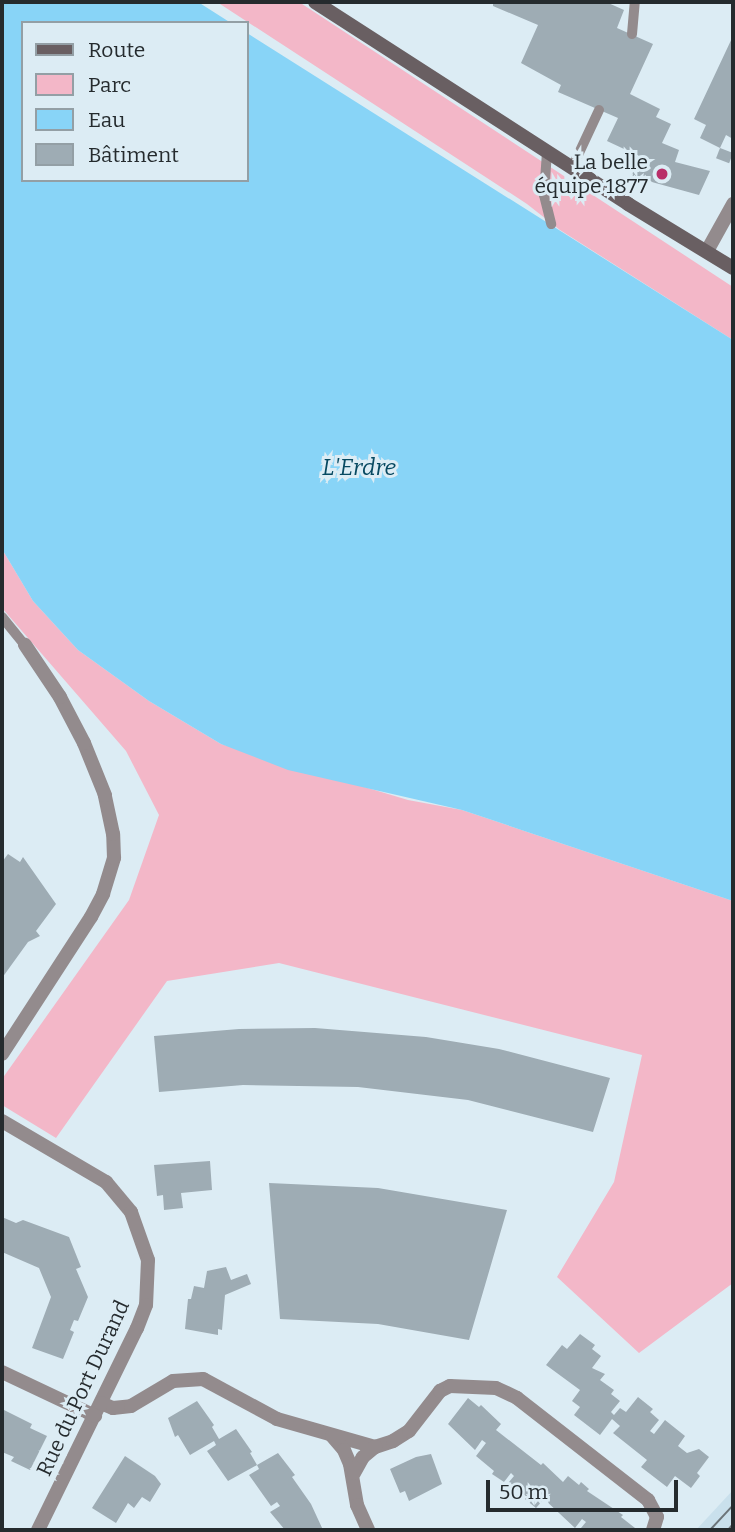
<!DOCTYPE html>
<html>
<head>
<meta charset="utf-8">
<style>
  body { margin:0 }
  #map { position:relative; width:735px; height:1532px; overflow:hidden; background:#dcecf4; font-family:Bitter,serif }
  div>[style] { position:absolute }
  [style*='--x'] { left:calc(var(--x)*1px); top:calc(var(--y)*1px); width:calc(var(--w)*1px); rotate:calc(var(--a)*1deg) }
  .built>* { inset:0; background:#c9e0ec }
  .green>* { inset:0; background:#f3b7c8 }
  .water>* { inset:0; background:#88d4f7 }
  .building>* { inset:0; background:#9eacb4; transform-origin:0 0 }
  .lane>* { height:10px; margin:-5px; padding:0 5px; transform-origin:5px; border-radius:5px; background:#938b8d }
  .street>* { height:14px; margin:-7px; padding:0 7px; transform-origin:7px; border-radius:7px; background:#938b8d }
  .secondary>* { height:14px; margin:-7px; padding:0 7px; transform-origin:7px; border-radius:7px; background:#695f62 }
  .tram>* { height:2px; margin:-1px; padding:0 1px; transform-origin:1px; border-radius:1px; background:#6c757a }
  .dots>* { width:19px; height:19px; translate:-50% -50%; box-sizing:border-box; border:4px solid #dcecf4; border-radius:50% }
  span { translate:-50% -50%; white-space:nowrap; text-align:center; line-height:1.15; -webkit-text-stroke:6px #dcecf4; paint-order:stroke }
  .poi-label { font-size:21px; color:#252b2e }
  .right { translate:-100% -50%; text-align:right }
  .street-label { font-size:21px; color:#252b2e }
  .water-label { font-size:23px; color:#074961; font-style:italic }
  .frame { position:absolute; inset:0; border:4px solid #252b2e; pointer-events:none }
  .legend { position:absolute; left:21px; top:21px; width:228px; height:161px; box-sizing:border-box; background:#dcecf4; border:2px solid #939fa5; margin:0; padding:9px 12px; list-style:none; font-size:21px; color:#252b2e }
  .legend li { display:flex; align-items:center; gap:14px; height:35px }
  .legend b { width:35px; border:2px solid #939fa5 }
  .scale { position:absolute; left:486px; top:1480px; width:192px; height:32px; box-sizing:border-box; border:4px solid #252b2e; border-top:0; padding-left:9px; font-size:21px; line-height:24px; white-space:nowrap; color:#252b2e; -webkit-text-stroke:5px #dcecf4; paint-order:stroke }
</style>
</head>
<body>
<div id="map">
  <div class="built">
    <i style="clip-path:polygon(733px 1490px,733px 1530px,696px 1530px)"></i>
  </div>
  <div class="green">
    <i style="clip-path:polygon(217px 2px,299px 2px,733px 287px,733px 340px,560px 230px,527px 204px)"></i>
    <i style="clip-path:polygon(2px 549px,33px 601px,78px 650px,149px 701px,221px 744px,408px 800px,462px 810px,733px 901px,733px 1283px,639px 1353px,557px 1277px,614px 1182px,642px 1055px,279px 963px,167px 981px,56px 1138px,2px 1105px,2px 1079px,129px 900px,159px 815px,126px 751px,2px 608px)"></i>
  </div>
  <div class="water">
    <i style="clip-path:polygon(2px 2px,198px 2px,231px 23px,23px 23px,23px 180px,247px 180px,247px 33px,733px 340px,733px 901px,462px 810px,288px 770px,221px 744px,149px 701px,78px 650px,33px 601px,2px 549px)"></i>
  </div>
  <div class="building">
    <i style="clip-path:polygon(493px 2px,606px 2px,624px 10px,617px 28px,653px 44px,630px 94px,660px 109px,656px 117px,671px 124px,662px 143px,679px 150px,675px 162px,710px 171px,699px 195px,630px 176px,639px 156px,607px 141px,618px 118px,558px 92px,561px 85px,521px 63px,538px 25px,493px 6px)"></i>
    <i style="clip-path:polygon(733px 36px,733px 139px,726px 135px,720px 148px,700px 138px,706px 125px,694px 119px)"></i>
    <i style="left:720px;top:148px;width:14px;height:11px;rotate:21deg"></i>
    <i style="clip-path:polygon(8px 854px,20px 862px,23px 857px,56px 904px,36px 931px,40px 936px,28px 942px,2px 978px,2px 862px)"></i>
    <i style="clip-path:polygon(315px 1028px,426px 1037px,499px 1049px,610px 1078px,593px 1132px,468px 1100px,358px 1087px,243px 1085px,159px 1092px,154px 1036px,239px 1029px)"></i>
    <i style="clip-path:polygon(210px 1161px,212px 1190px,181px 1193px,183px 1208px,164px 1210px,163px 1195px,157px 1196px,154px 1165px)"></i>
    <i style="clip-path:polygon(269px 1183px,378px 1188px,507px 1210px,469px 1340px,378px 1324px,280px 1319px)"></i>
    <i style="clip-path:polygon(2px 1217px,16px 1223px,23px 1220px,69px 1237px,81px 1267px,76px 1269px,88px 1297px,78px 1321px,74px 1320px,70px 1330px,74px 1332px,63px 1359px,32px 1348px,51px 1297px,39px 1268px,2px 1252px)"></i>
    <i style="clip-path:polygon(226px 1267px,231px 1280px,247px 1274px,251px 1284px,225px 1295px,222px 1330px,218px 1329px,218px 1335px,185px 1329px,188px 1299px,191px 1299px,194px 1286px,204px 1288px,207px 1271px)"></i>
    <i style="clip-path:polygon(580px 1334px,595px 1345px,592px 1349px,601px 1356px,592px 1368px,605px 1374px,600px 1380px,614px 1390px,611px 1394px,620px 1401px,611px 1412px,614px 1415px,620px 1408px,626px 1412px,638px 1397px,653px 1409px,650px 1412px,659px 1420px,650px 1431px,654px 1434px,665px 1420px,685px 1436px,678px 1446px,687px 1453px,699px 1449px,709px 1457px,697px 1473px,700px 1476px,691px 1488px,675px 1476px,667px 1487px,641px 1467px,647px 1460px,613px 1433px,620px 1426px,612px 1419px,600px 1435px,574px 1415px,580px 1407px,572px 1401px,580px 1390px,546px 1365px,562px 1345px,567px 1349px)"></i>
    <i style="clip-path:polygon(468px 1398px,479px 1407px,481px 1405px,501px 1424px,496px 1430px,541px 1465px,543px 1463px,563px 1482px,568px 1476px,579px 1485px,581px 1482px,589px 1489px,587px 1491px,623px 1515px,621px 1517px,635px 1528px,633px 1530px,584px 1530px,581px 1528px,586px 1522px,582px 1519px,575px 1528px,544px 1499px,536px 1508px,525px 1499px,527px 1497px,509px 1482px,514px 1476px,511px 1473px,504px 1482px,492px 1474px,494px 1471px,476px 1456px,486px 1443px,482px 1440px,475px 1450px,448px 1424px)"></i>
    <i style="clip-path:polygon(197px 1401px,214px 1425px,212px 1427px,219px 1439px,236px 1429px,252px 1452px,250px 1453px,257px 1465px,228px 1481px,207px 1451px,216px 1445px,214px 1441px,190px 1455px,178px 1435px,175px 1437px,168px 1418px)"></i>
    <i style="clip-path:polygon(2px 1409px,32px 1424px,30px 1428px,47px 1436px,30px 1470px,11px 1461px,14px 1457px,2px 1452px)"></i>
    <i style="clip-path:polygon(278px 1453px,295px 1475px,292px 1477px,311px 1504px,323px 1530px,285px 1530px,270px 1512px,280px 1506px,277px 1502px,271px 1506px,249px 1475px,259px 1469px,257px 1465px)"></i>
    <i style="clip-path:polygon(431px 1454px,442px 1484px,409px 1501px,405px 1491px,400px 1493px,390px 1469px,416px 1457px)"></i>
    <i style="clip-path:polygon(125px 1456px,155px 1476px,161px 1484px,150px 1502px,142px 1497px,134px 1508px,128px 1503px,116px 1523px,92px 1508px)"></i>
  </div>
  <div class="lane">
    <i style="--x:632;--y:34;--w:32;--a:-85"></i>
    <i style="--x:547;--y:152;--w:43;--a:94"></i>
    <i style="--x:544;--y:195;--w:30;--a:76"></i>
    <i style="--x:572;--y:168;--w:64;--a:-65"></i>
    <i style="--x:2;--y:617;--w:36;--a:51"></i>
  </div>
  <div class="street">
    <i style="--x:707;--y:251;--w:54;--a:-61"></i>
    <i style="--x:2;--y:1054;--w:163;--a:-57"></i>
    <i style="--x:91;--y:917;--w:26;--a:-62"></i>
    <i style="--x:103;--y:894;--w:38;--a:-73"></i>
    <i style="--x:114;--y:858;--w:24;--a:-92"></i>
    <i style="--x:113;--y:834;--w:40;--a:-102"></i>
    <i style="--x:105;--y:795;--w:56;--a:-112"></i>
    <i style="--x:84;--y:743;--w:52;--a:-117.6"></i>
    <i style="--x:60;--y:697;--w:63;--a:-123.9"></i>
    <i style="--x:2;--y:1121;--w:121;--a:30.4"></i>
    <i style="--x:106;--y:1182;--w:39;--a:50"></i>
    <i style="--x:131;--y:1212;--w:51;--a:70.5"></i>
    <i style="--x:148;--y:1260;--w:45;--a:92.5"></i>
    <i style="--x:146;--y:1305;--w:25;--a:111"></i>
    <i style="--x:137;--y:1328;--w:225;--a:116.1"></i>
    <i style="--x:2;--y:1372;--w:103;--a:25.3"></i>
    <i style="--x:101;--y:1403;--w:13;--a:23"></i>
    <i style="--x:113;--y:1408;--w:18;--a:-6"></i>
    <i style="--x:131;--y:1406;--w:49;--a:-30.8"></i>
    <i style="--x:173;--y:1381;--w:30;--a:-4"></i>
    <i style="--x:203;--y:1379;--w:84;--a:28.4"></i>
    <i style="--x:277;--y:1419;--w:102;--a:15.9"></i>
    <i style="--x:375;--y:1447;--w:19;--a:-18"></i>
    <i style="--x:393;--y:1441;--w:19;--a:-32"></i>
    <i style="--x:409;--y:1431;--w:51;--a:-52.2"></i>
    <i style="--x:440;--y:1391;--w:11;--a:-27"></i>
    <i style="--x:450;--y:1386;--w:46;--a:2.5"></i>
    <i style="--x:496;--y:1388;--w:23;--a:25"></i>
    <i style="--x:517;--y:1398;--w:166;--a:37.9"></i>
    <i style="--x:648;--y:1500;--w:19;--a:62"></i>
    <i style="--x:657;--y:1517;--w:14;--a:107"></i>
    <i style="--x:332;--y:1436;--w:18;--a:49"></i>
    <i style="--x:344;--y:1450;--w:15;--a:67"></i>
    <i style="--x:350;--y:1464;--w:42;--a:80.3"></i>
    <i style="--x:357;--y:1505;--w:27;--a:66"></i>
    <i style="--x:354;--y:1473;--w:18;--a:-61"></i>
    <i style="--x:363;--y:1457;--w:16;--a:-40"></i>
  </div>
  <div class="secondary">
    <i style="--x:315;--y:2;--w:373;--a:32.8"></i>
    <i style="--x:628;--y:204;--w:123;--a:31.4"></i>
  </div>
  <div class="tram">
    <i style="--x:710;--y:1530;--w:34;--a:-47"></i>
    <i style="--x:728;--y:1530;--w:8;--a:-50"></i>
  </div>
  <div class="dots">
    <i style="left:662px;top:174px;background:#b92f69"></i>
  </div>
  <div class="poi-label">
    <span class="right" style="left:648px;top:174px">La belle<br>équipe 1877</span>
  </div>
  <div class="street-label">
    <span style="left:83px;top:1388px;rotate:-65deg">Rue du Port Durand</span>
  </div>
  <div class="water-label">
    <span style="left:359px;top:467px">L'Erdre</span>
  </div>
  <div class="frame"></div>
  <ul class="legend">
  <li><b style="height:9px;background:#695f62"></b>Route</li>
  <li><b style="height:19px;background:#f3b7c8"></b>Parc</li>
  <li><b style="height:19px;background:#88d4f7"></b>Eau</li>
  <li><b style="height:19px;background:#9eacb4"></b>Bâtiment</li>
  </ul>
  <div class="scale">50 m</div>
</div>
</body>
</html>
